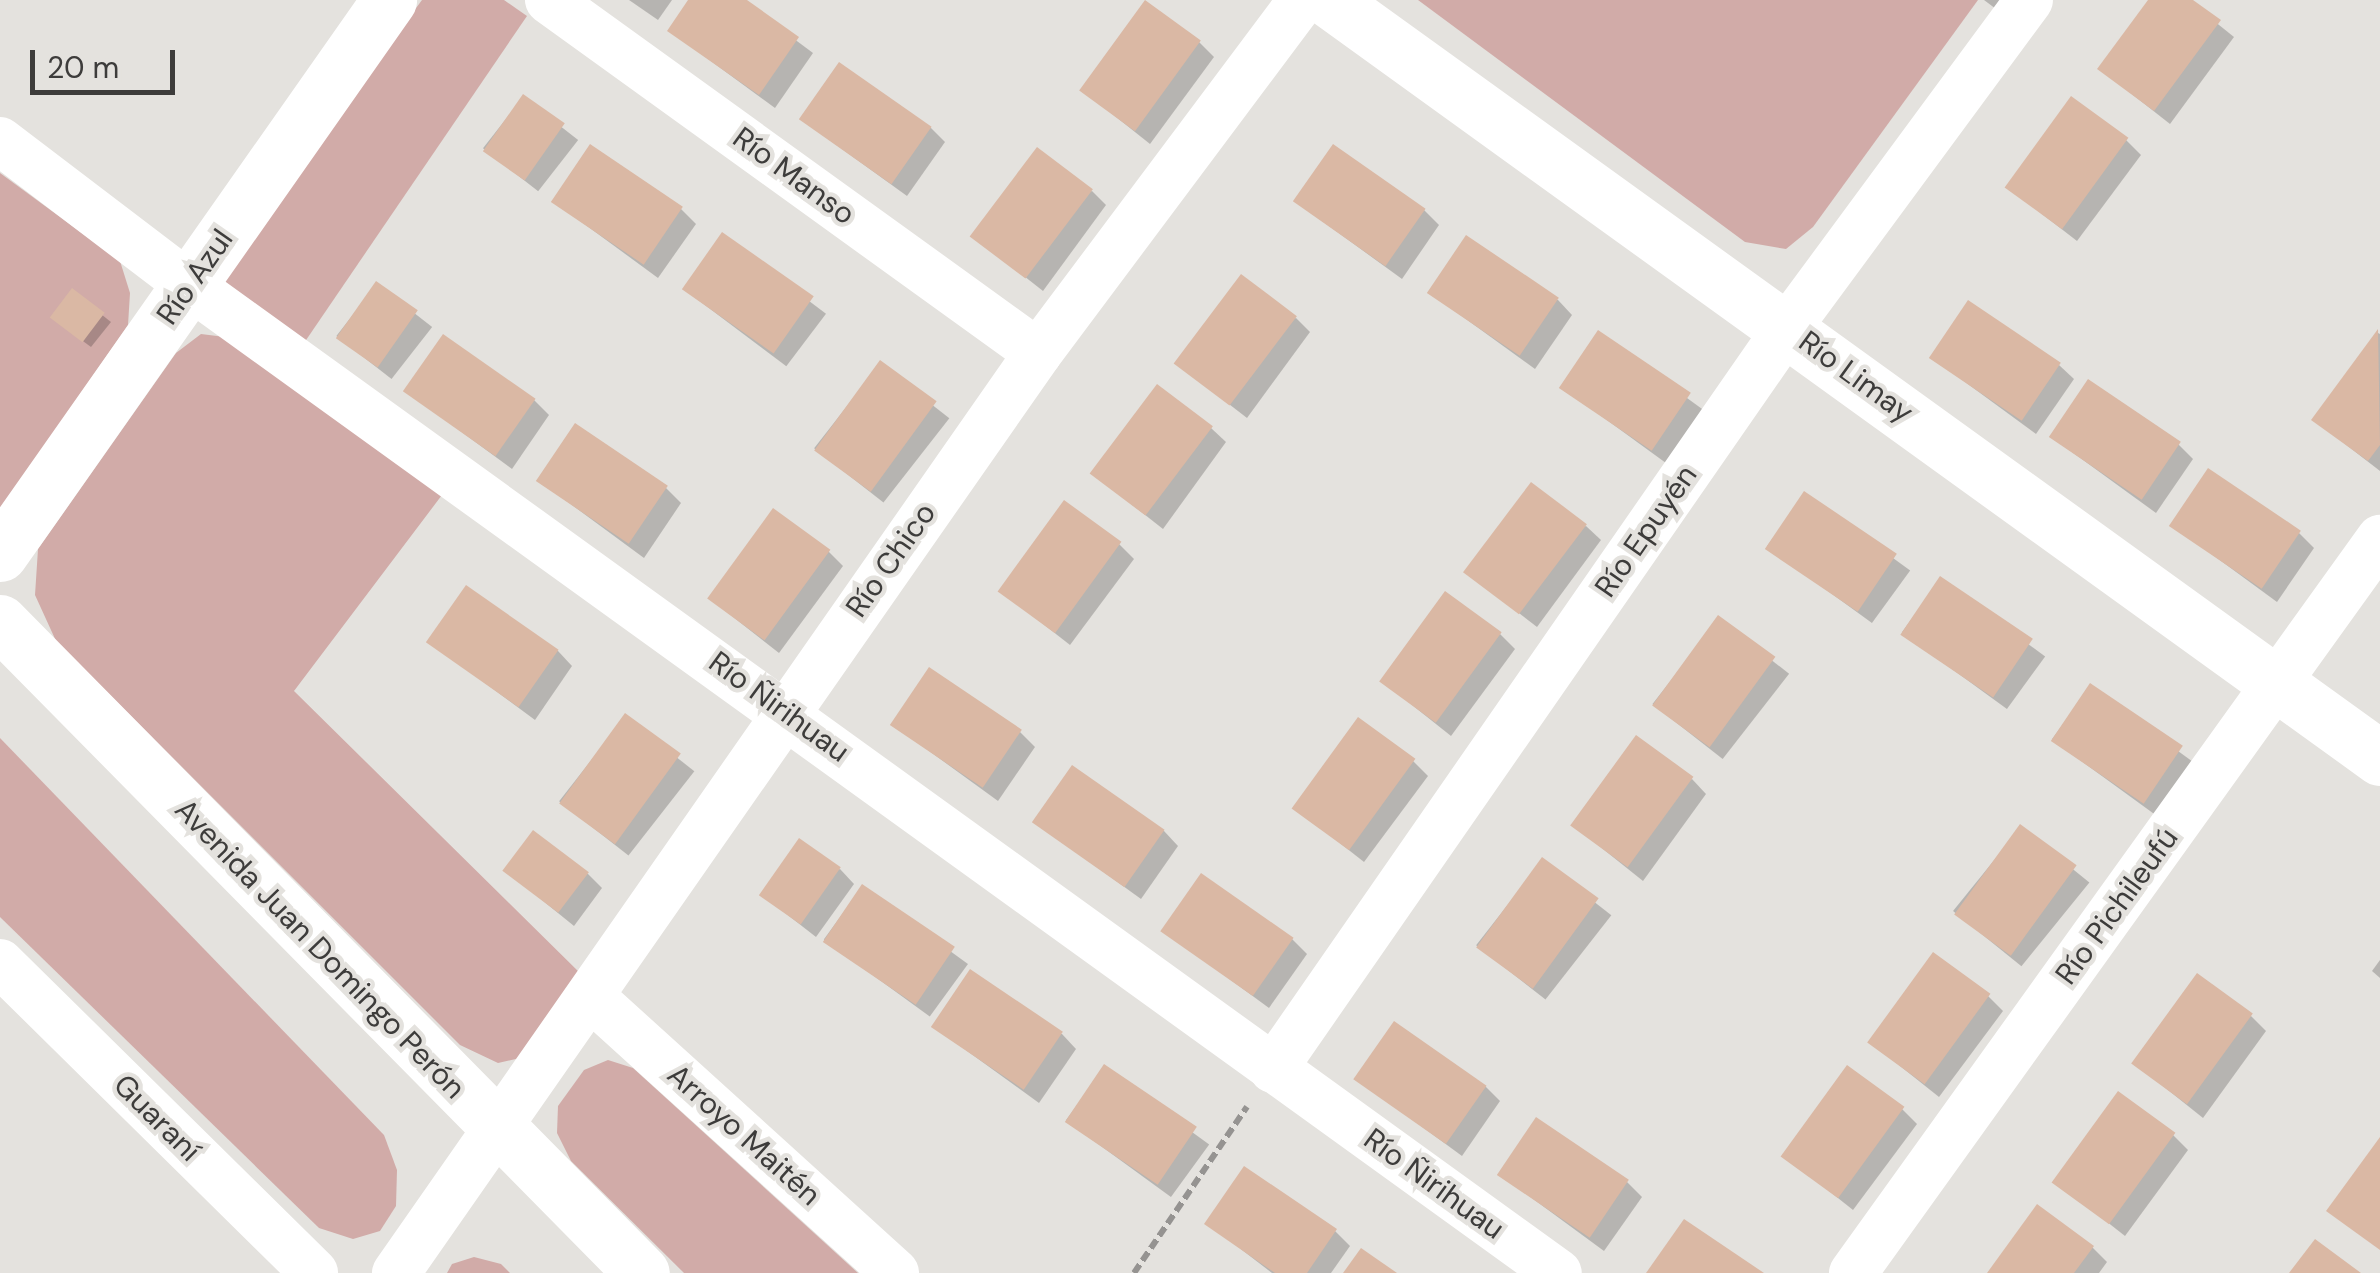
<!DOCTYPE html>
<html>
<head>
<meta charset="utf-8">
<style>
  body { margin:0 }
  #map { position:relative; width:2380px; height:1273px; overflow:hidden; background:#e4e2de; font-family:"DM Sans",sans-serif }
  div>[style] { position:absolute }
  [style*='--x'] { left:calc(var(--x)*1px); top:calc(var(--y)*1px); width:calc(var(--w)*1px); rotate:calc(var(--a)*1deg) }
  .green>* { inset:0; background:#d1aba8 }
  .shadow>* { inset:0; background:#0003; transform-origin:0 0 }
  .building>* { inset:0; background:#dab8a4; transform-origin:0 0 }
  .path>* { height:6px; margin-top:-3px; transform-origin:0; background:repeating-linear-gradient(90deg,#959391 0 10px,transparent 0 15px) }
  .street>* { height:48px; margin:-24px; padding:0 24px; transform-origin:24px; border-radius:24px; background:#fff }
  .secondary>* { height:55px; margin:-27.5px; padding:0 27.5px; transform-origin:27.5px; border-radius:27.5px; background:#fff }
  span { translate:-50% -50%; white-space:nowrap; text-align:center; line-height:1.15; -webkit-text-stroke:9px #e4e2de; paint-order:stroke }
  .street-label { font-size:30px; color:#3d3c3b }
  .scale { position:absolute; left:30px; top:50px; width:145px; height:45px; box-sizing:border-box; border:5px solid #3d3c3b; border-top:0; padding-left:12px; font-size:30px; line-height:35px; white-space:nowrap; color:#3d3c3b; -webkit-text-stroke:8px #e4e2de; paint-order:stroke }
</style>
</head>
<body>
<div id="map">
  <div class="green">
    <i style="clip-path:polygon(422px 0,504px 0,527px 16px,302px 346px,241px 304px,225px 281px,232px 257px)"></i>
    <i style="clip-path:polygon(1418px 0,1978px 0,1813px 227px,1786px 249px,1745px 242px)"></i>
    <i style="clip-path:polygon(0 173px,120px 261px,130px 293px,128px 325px,0 510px)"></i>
    <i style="clip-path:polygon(201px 334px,233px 338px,445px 491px,294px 691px,582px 975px,525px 1057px,498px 1063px,460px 1045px,56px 641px,35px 595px,38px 549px,176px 353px)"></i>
    <i style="clip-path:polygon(0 738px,384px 1135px,397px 1170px,396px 1206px,380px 1231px,353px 1239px,319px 1228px,0 917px)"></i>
    <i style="clip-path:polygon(608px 1060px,633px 1068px,858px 1273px,684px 1273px,571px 1161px,557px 1133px,558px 1106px,584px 1070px)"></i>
    <i style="clip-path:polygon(474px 1257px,501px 1264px,510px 1273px,447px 1273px,452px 1264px)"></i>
  </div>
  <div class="shadow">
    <i style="clip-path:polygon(629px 0,672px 0,658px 20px)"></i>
    <i style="clip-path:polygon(691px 0,742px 0,813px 53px,775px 108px,670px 31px)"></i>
    <i style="clip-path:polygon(1984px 0,2003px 0,1996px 9px)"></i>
    <i style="clip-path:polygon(2151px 0,2188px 0,2234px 37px,2170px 124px,2100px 69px)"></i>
    <i style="clip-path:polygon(1199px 42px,1214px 57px,1150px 144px,1081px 89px)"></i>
    <i style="left:523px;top:97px;width:70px;height:65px;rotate:38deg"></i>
    <i style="clip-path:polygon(802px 120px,930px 127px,945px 142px,907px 196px)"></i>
    <i style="clip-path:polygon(2126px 140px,2141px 155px,2077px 241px,2007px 187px)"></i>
    <i style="clip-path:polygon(1092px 191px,1106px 205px,1043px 291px,974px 237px)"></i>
    <i style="clip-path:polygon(553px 201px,681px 209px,696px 224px,658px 278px)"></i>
    <i style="clip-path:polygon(1296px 202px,1424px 210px,1439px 225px,1402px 279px)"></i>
    <i style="left:723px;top:236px;width:129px;height:66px;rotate:37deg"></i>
    <i style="left:377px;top:284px;width:70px;height:66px;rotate:38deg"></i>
    <i style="clip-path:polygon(73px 292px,111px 322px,91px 347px,61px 325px)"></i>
    <i style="clip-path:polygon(1430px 293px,1558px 300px,1572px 315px,1535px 369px)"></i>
    <i style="clip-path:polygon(1296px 318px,1310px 332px,1247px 418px,1177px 364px)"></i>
    <i style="clip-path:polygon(2378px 333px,2380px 334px,2380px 471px,2314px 420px)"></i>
    <i style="left:1599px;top:334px;width:130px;height:65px;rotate:36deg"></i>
    <i style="clip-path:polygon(1931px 357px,2059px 365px,2074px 379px,2036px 434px)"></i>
    <i style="left:880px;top:364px;width:88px;height:107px;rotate:38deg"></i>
    <i style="clip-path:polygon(406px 391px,534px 400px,549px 415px,512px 469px)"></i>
    <i style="clip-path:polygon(1211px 428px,1226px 442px,1163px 529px,1093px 474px)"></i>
    <i style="clip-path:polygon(2050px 436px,2178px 444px,2193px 459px,2156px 513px)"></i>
    <i style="clip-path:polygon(538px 480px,666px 488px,681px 503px,644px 558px)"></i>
    <i style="left:1805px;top:494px;width:130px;height:65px;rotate:36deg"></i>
    <i style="clip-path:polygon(2172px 525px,2299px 533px,2314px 548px,2277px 602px)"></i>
    <i style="clip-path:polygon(1586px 526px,1601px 540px,1537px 627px,1467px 573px)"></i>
    <i style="clip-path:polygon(1119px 544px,1134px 559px,1070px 645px,1001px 591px)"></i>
    <i style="clip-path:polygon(828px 551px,843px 566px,779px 653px,709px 598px)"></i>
    <i style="left:1940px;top:580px;width:130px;height:65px;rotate:36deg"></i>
    <i style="left:1719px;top:619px;width:89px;height:108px;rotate:38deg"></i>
    <i style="clip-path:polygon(1500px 634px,1515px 649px,1451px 736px,1382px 681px)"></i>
    <i style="clip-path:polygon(430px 642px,558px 651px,572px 666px,535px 720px)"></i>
    <i style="left:2090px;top:687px;width:130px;height:65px;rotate:36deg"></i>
    <i style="left:625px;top:717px;width:88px;height:107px;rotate:38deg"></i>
    <i style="clip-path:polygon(892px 724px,1020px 732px,1035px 747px,998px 801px)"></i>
    <i style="clip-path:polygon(1413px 761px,1428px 776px,1364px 862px,1294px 807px)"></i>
    <i style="clip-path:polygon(1692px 779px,1706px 794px,1643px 881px,1573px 825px)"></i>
    <i style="clip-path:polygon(1036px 823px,1164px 831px,1178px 846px,1141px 899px)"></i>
    <i style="left:2021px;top:827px;width:88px;height:108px;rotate:39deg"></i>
    <i style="left:1542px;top:861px;width:88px;height:107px;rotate:38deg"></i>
    <i style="clip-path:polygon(840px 869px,854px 884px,816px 937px,762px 895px)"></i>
    <i style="clip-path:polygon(505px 870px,588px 874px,602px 888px,574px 926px)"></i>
    <i style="left:862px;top:887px;width:131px;height:65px;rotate:36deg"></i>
    <i style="clip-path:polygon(1164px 931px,1292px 939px,1307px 954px,1269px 1008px)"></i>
    <i style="clip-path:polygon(2380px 960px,2380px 978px,2372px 971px)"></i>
    <i style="clip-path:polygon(1988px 996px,2003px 1011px,1939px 1097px,1870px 1042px)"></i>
    <i style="clip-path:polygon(2251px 1016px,2266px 1031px,2203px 1118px,2133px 1062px)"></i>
    <i style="clip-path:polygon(934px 1027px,1062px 1034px,1076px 1049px,1039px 1103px)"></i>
    <i style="left:1104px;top:1068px;width:130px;height:65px;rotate:36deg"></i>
    <i style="clip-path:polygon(1357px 1079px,1485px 1086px,1500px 1101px,1462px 1156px)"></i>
    <i style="clip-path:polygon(1902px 1109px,1917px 1124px,1853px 1210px,1784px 1155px)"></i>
    <i style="clip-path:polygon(2173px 1135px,2188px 1150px,2125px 1236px,2055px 1181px)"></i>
    <i style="clip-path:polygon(1499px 1174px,1627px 1182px,1642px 1197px,1604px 1251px)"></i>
    <i style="clip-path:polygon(1207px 1223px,1335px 1231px,1350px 1246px,1331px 1273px,1272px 1273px)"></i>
    <i style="clip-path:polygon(2092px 1247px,2107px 1262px,2099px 1273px,1990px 1273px)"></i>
  </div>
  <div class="building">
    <i style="clip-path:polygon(688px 0,747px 0,799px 37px,759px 95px,667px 31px)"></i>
    <i style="left:1145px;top:0;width:69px;height:112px;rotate:36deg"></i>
    <i style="clip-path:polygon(2148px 0,2193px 0,2221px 20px,2154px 111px,2097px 69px)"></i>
    <i style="left:839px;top:62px;width:113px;height:70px;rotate:35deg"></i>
    <i style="left:523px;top:94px;width:51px;height:70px;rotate:35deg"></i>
    <i style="left:2071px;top:96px;width:71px;height:113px;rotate:36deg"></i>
    <i style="left:590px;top:144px;width:112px;height:70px;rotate:34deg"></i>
    <i style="left:1333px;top:144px;width:113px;height:70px;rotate:35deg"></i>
    <i style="left:1037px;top:147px;width:70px;height:112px;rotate:37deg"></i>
    <i style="left:722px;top:232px;width:112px;height:70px;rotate:35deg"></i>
    <i style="left:1466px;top:235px;width:112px;height:70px;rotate:34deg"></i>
    <i style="left:1241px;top:274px;width:70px;height:112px;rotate:37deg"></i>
    <i style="left:376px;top:281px;width:51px;height:70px;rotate:35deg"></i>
    <i style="left:72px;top:288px;width:41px;height:37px;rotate:37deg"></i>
    <i style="left:1968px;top:300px;width:112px;height:70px;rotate:34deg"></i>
    <i style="clip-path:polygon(2378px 329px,2380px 445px,2368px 461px,2311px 420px)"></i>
    <i style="left:1598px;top:330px;width:112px;height:70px;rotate:34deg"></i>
    <i style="left:443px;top:334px;width:113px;height:70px;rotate:35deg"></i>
    <i style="left:880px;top:360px;width:70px;height:112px;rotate:36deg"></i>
    <i style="left:2088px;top:379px;width:112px;height:70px;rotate:34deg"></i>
    <i style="left:1157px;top:384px;width:70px;height:112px;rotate:37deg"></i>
    <i style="left:575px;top:423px;width:112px;height:70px;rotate:34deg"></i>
    <i style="left:2208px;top:468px;width:112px;height:70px;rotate:34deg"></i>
    <i style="left:1531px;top:482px;width:70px;height:113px;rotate:37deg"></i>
    <i style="left:1804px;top:491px;width:112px;height:70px;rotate:34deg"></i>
    <i style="left:1064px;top:500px;width:71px;height:113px;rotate:36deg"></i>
    <i style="left:773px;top:508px;width:71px;height:112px;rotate:36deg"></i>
    <i style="left:1940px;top:576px;width:112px;height:71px;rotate:34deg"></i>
    <i style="left:466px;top:585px;width:113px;height:70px;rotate:35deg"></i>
    <i style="left:1445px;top:591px;width:70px;height:112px;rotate:36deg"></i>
    <i style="left:1718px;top:615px;width:71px;height:112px;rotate:36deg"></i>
    <i style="left:929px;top:667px;width:112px;height:70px;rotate:34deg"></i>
    <i style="left:2090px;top:683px;width:112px;height:70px;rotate:34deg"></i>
    <i style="left:625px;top:713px;width:69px;height:112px;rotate:36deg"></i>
    <i style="left:1358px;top:717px;width:71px;height:113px;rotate:36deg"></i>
    <i style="left:1636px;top:735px;width:71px;height:112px;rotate:36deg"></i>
    <i style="left:1072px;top:765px;width:113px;height:70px;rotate:35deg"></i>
    <i style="left:2020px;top:824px;width:70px;height:112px;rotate:36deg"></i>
    <i style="left:533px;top:830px;width:70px;height:51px;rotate:37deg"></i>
    <i style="left:799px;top:838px;width:51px;height:70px;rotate:35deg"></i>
    <i style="left:1542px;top:857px;width:70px;height:112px;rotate:36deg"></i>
    <i style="left:1201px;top:873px;width:113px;height:71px;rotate:35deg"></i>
    <i style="left:862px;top:884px;width:112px;height:70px;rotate:34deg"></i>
    <i style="left:1933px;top:952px;width:71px;height:112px;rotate:36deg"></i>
    <i style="left:970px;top:969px;width:112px;height:70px;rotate:34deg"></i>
    <i style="left:2197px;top:973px;width:69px;height:112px;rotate:36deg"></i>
    <i style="left:1394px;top:1021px;width:113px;height:71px;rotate:35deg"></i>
    <i style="left:1104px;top:1064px;width:112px;height:70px;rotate:34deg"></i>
    <i style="left:1847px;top:1065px;width:71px;height:113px;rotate:36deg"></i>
    <i style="left:2118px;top:1091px;width:71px;height:113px;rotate:36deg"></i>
    <i style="left:1536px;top:1117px;width:112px;height:70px;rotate:34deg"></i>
    <i style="clip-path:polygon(2380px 1137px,2380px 1250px,2326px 1211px)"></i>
    <i style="clip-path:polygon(1244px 1166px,1337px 1229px,1307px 1273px,1275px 1273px,1204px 1224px)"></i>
    <i style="clip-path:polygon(2037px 1204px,2094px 1246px,2074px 1273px,1987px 1273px)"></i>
    <i style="clip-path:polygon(1684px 1219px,1764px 1273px,1646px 1273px)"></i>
    <i style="clip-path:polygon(2315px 1239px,2361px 1273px,2289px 1273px)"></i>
    <i style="clip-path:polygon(1361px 1248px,1397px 1273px,1343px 1273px)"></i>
  </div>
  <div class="path">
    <i style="--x:1134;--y:1273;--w:201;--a:-55.8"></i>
  </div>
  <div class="street">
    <i style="--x:549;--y:0;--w:603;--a:35.82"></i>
    <i style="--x:0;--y:141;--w:238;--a:37.3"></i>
    <i style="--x:189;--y:285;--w:1688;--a:35.82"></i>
    <i style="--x:0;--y:963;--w:441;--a:44.6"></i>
    <i style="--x:592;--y:998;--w:409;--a:42.2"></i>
    <i style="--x:1273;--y:1069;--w:903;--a:-55.24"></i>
    <i style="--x:1788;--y:327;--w:406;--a:-53.6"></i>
    <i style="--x:396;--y:1273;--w:1122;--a:-55.09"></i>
    <i style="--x:1038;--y:353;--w:441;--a:-53.2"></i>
    <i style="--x:1853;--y:1273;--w:904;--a:-54.32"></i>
  </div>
  <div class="secondary">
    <i style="--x:1329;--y:0;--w:1296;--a:35.8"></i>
    <i style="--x:0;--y:554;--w:677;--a:-54.92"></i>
    <i style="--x:0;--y:622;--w:914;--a:45.4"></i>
  </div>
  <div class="street-label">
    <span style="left:794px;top:176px;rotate:36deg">Río Manso</span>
    <span style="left:195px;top:277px;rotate:-55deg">Río Azul</span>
    <span style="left:1856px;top:377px;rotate:36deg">Río Limay</span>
    <span style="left:1646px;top:531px;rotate:-55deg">Río Epuyén</span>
    <span style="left:891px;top:560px;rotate:-55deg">Río Chico</span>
    <span style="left:779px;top:707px;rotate:36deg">Río Ñirihuau</span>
    <span style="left:2117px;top:906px;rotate:-54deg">Río Pichileufú</span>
    <span style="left:320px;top:949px;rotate:46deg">Avenida Juan Domingo Perón</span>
    <span style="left:157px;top:1118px;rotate:45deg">Guaraní</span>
    <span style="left:744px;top:1135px;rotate:42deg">Arroyo Maitén</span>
    <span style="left:1434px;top:1184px;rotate:36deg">Río Ñirihuau</span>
  </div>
  <div class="scale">20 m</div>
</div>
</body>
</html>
